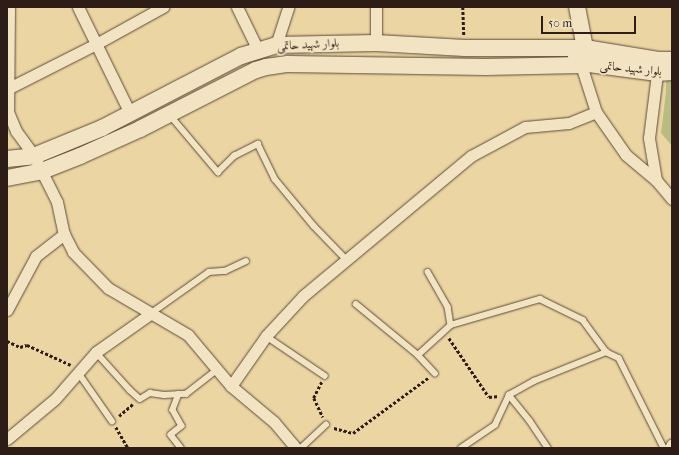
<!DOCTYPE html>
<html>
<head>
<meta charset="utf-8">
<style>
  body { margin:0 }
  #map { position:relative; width:679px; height:455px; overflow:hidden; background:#ebd5a3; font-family:"IM FELL French Canon",Amiri,serif }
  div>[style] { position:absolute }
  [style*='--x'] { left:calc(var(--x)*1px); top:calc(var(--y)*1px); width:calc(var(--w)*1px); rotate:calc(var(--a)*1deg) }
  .green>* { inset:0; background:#b9bd84 }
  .path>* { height:2.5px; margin-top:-1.25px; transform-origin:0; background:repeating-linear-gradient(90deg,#2e1d17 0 3px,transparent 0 5px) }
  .roads { filter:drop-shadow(0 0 1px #5d4b3a) drop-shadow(0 0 1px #5d4b3a) }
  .lane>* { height:5.5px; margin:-2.75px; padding:0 2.75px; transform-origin:2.75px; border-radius:2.75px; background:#f2e4c3 }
  .street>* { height:11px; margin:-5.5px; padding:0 5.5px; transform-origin:5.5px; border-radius:5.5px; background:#f2e4c3 }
  .secondary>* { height:16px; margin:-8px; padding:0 8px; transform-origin:8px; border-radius:8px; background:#f2e4c3 }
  span { translate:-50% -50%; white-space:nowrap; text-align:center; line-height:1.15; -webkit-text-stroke:3.5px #f2e4c3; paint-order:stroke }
  .street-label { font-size:12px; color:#2e1d17 }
  .frame { position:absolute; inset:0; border:8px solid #2e1d17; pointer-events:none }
  .scale { position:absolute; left:541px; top:16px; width:95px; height:18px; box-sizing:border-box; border:2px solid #2e1d17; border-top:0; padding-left:5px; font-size:12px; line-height:14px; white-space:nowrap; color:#2e1d17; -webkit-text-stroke:3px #f2e4c3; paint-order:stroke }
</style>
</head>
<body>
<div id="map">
  <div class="green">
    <i style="clip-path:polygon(672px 80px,672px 146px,661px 133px,666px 92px,666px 81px)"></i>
  </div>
  <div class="path">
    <i style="--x:463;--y:7;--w:28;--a:88"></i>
    <i style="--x:449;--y:338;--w:71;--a:55.9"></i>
    <i style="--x:489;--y:397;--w:10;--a:-6"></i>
    <i style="--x:7;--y:341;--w:14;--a:25"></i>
    <i style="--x:20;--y:347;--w:7;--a:-16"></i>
    <i style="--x:27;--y:345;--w:48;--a:24.4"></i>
    <i style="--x:322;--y:382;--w:18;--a:117"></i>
    <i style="--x:314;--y:398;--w:21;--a:65"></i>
    <i style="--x:119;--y:416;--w:18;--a:-41"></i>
    <i style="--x:116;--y:427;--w:24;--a:60"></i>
    <i style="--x:334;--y:428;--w:20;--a:15"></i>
    <i style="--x:353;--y:433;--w:93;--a:-36.3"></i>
  </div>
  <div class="roads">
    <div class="lane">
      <i style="--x:170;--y:115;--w:75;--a:49.9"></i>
      <i style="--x:218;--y:172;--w:23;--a:-45"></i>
      <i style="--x:234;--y:156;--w:27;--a:-27"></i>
      <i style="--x:258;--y:144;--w:39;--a:64"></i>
      <i style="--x:275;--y:179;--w:61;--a:50.3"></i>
      <i style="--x:314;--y:226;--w:46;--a:45.9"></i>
      <i style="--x:428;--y:272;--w:40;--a:60.3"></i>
      <i style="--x:448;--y:307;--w:18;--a:81"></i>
      <i style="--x:356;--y:304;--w:80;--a:39.4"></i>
      <i style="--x:418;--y:355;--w:25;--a:47"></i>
      <i style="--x:150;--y:314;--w:72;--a:-35.4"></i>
      <i style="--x:209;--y:272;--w:16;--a:-4"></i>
      <i style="--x:225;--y:271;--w:23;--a:-25"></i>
      <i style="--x:266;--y:336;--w:71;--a:34.1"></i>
      <i style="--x:96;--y:352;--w:51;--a:48.2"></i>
      <i style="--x:130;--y:390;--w:13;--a:42"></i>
      <i style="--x:140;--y:399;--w:12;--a:-31"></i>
      <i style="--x:150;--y:393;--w:14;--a:8"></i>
      <i style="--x:164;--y:395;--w:22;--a:-3"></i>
      <i style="--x:186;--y:394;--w:39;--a:-38"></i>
      <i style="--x:418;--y:355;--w:45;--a:-42.3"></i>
      <i style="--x:451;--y:325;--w:93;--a:-16.3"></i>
      <i style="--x:540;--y:299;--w:48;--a:26"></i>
      <i style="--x:583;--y:320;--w:39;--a:54"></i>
      <i style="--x:606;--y:352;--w:14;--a:25"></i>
      <i style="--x:619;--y:358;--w:101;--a:63.4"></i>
      <i style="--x:78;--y:372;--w:60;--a:55.2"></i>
      <i style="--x:179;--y:394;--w:17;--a:111"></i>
      <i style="--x:173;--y:410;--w:18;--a:61"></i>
      <i style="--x:182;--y:426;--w:14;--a:141"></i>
      <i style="--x:171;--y:435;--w:16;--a:52"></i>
      <i style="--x:509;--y:395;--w:33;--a:51"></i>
      <i style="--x:530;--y:421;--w:32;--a:56"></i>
      <i style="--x:301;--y:448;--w:34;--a:-43"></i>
      <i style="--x:461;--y:448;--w:41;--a:-34.1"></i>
      <i style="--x:495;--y:425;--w:33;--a:-65"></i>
      <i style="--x:509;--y:395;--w:29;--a:-29"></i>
      <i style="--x:534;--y:381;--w:78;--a:-21.9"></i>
    </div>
    <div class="street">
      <i style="--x:9;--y:7;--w:105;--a:90.5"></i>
      <i style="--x:8;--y:112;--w:21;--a:67"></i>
      <i style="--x:16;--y:131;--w:31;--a:54"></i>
      <i style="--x:34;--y:156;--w:51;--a:63.4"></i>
      <i style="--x:57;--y:202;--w:33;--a:78"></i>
      <i style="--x:64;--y:234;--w:20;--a:63"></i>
      <i style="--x:73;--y:252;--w:50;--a:45.8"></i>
      <i style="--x:108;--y:288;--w:93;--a:30.4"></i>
      <i style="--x:188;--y:335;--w:67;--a:49.9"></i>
      <i style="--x:231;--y:386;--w:56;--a:39.9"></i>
      <i style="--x:274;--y:422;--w:34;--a:50"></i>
      <i style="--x:78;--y:7;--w:118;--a:63.9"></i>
      <i style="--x:237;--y:7;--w:48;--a:64"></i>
      <i style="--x:376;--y:7;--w:36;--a:90"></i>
      <i style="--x:276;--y:45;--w:40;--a:-72"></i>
      <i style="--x:581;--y:65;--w:49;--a:72.3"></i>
      <i style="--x:596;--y:112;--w:52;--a:55.1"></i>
      <i style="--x:626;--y:155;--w:39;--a:40"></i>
      <i style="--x:656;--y:180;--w:43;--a:-99.5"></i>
      <i style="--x:649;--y:138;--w:73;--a:-82.9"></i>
      <i style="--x:7;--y:89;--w:100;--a:-26.8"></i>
      <i style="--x:96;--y:44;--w:77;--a:-28.9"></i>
      <i style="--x:656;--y:180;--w:25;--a:50"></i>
      <i style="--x:7;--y:310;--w:61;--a:-61.8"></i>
      <i style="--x:36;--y:256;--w:36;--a:-38"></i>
      <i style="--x:231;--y:386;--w:61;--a:-55"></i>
      <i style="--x:266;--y:336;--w:54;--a:-47.2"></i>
      <i style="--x:303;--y:296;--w:219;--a:-39.8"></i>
      <i style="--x:471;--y:156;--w:61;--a:-28.2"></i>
      <i style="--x:525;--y:127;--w:44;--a:-5.2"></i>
      <i style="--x:569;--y:123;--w:29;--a:-22"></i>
      <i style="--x:7;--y:439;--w:62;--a:-39.8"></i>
      <i style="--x:55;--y:399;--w:62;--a:-48.9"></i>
      <i style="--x:96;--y:352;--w:66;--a:-35.1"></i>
      <i style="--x:670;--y:448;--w:4;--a:-63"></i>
    </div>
    <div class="secondary">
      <i style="--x:590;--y:50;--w:8;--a:67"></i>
      <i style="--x:593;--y:57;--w:6;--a:108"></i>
      <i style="--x:591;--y:63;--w:9;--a:159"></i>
      <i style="--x:583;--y:66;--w:6;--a:-149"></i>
      <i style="--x:578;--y:63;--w:5;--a:-112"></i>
      <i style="--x:576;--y:58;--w:6;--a:-81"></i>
      <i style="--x:577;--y:52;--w:9;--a:-27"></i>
      <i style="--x:585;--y:48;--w:74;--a:9.3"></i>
      <i style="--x:658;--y:60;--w:14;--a:0"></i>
      <i style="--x:589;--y:64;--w:69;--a:7.5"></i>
      <i style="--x:657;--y:73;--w:15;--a:-4"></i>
      <i style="--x:7;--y:159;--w:27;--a:-6"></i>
      <i style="--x:34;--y:156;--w:74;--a:-22.4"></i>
      <i style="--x:102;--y:128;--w:157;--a:-27.4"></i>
      <i style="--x:241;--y:56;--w:37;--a:-17"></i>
      <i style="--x:276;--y:45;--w:100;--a:-1.1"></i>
      <i style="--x:376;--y:43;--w:89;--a:3.2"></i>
      <i style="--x:465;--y:48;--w:120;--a:0"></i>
      <i style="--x:585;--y:48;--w:42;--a:-101"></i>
      <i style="--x:7;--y:178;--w:36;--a:-11"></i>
      <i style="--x:42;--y:171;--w:41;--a:-21.5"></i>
      <i style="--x:80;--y:156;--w:66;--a:-24.2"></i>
      <i style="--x:140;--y:129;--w:130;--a:-27"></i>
      <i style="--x:256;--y:70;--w:10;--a:-17"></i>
      <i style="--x:266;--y:67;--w:22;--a:-8"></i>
      <i style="--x:288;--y:64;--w:198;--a:0.9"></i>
      <i style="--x:486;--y:67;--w:95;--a:-1.2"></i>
    </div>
  </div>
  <div class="street-label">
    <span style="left:308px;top:45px;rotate:-3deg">بلوار شهید حاتمی</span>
    <span style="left:631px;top:69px;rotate:6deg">بلوار شهید حاتمی</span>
  </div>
  <div class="frame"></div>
  <div class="scale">50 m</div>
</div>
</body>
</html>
